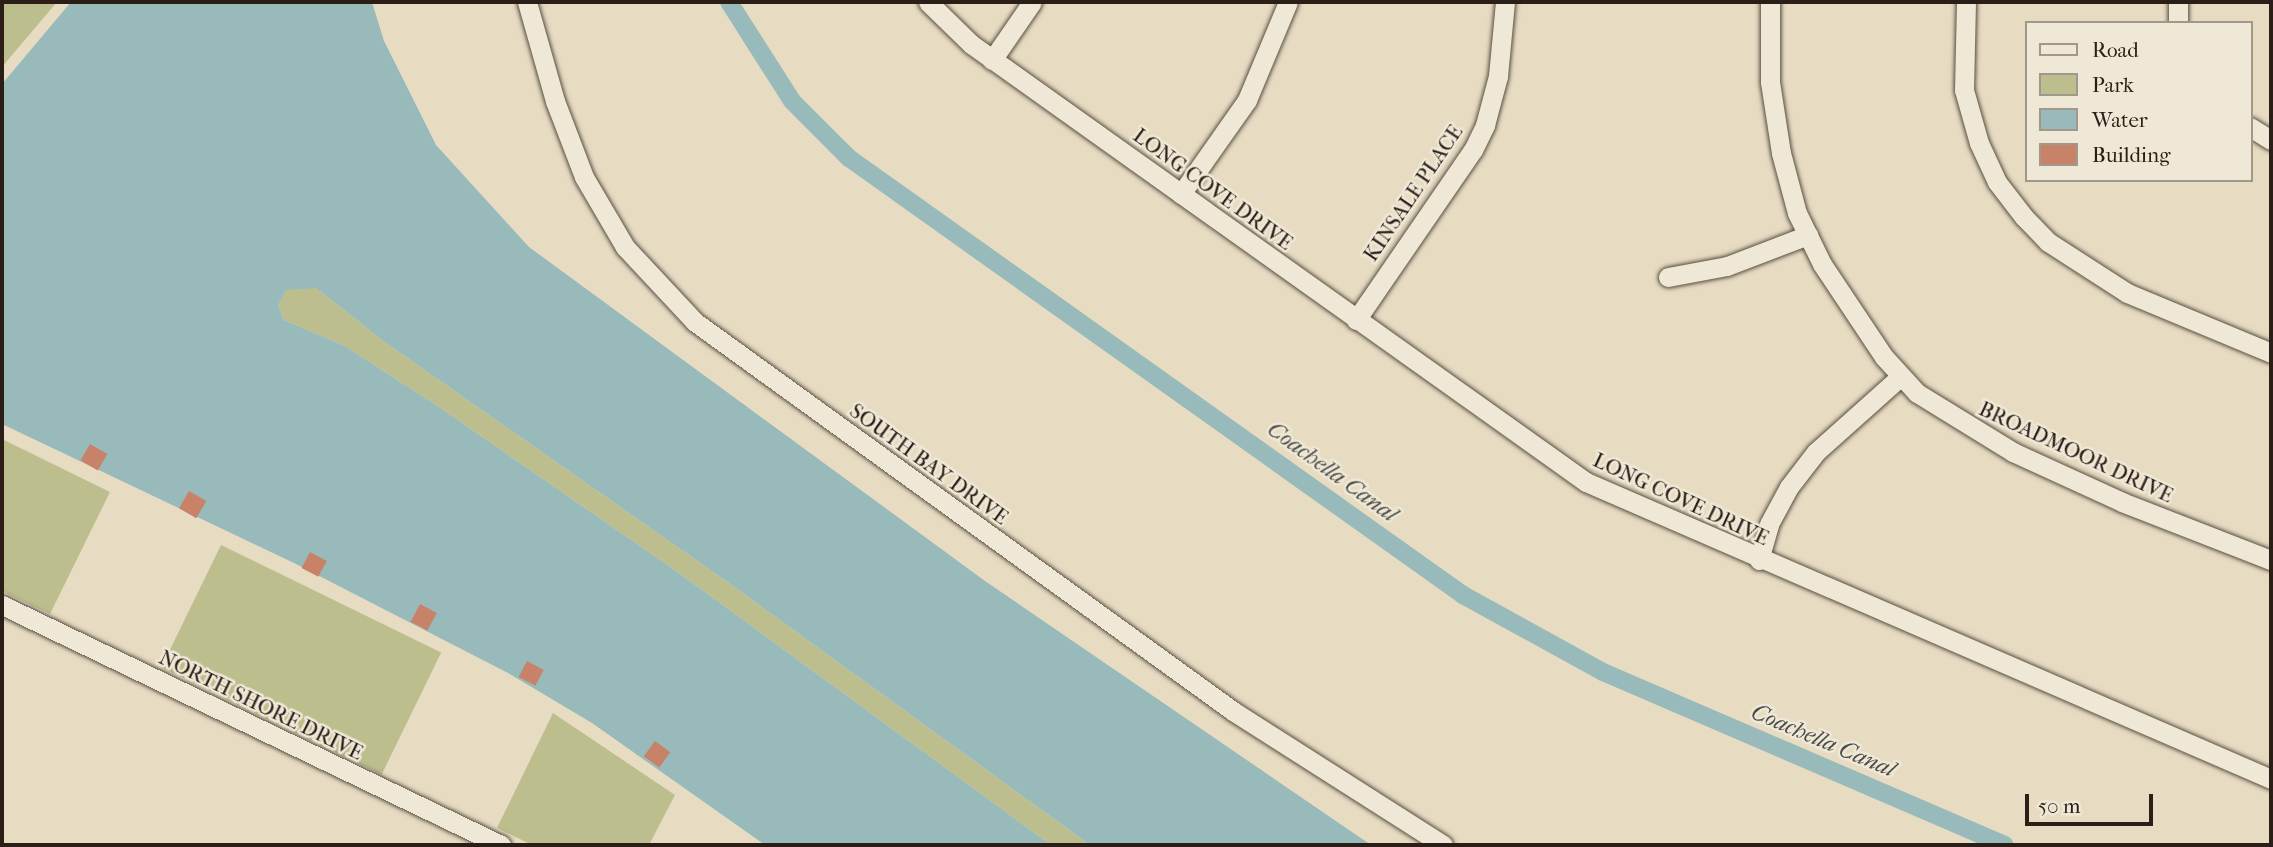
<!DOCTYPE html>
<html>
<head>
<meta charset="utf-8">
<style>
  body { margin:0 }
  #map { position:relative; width:2273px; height:847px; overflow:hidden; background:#e7dcc2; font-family:"IM FELL French Canon",serif }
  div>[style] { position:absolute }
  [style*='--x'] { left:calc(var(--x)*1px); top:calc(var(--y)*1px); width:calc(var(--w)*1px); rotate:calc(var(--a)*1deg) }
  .green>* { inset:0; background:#bdbe8e; transform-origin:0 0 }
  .water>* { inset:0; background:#99babb }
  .canal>* { height:18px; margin:-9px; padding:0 9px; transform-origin:9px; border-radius:9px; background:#99babb }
  .building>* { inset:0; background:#c88268; transform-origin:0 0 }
  .roads { filter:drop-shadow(0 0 2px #5a4e42) drop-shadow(0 0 2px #5a4e42) }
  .street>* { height:19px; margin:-9.5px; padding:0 9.5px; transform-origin:9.5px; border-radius:9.5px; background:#efe8d7 }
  span { translate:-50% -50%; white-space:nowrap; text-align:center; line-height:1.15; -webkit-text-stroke:5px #efe8d7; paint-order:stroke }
  .street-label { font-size:21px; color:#2b1e17 }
  .water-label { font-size:23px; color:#4c4d48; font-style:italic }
  .frame { position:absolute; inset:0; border:4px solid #2b1e17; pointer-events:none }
  .legend { position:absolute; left:2025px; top:21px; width:228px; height:161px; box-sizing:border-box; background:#efe8d7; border:2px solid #a1978a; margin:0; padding:9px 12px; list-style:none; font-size:21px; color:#2b1e17 }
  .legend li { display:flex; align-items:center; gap:14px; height:35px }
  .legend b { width:35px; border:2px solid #a1978a }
  .scale { position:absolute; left:2025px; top:794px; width:128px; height:32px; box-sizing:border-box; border:4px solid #2b1e17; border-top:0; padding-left:9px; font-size:21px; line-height:24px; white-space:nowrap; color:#2b1e17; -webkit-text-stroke:5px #efe8d7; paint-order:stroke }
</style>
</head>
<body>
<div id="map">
  <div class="green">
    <i style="clip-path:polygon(2px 2px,57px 2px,2px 67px)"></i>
    <i style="clip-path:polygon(305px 286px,316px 288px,382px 340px,736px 588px,1090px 845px,1051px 845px,679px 573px,439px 407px,345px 346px,284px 320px,278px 305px,281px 297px,286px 290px)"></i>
    <i style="clip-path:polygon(2px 439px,110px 492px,50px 614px,2px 591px)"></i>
    <i style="left:221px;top:545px;width:245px;height:136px;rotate:26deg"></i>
    <i style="clip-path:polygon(553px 713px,675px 795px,649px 845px,532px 845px,497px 828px)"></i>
  </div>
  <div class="water">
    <i style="clip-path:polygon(71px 2px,372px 2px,384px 41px,436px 145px,529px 247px,985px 581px,1371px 845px,1090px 845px,736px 588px,382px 340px,316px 288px,286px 290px,278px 305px,284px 320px,345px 346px,439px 407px,679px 573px,1051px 845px,765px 845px,592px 723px,508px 673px,294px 563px,2px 424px,2px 84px)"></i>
  </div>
  <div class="canal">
    <i style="--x:729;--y:2;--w:117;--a:57.5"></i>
    <i style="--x:792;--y:101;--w:81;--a:45"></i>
    <i style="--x:849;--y:158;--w:754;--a:35.44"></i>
    <i style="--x:1463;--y:595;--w:160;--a:28.8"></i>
    <i style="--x:1603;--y:672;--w:437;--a:23.3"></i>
  </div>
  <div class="building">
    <i style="left:90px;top:444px;width:20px;height:19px;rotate:30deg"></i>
    <i style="left:189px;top:491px;width:20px;height:20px;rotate:30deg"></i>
    <i style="left:310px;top:552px;width:19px;height:18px;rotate:28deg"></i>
    <i style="left:420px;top:604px;width:19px;height:20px;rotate:28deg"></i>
    <i style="left:527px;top:661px;width:19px;height:18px;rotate:28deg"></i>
    <i style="left:655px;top:741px;width:19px;height:19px;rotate:36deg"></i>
  </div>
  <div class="roads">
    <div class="street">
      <i style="--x:527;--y:2;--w:103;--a:74.2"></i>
      <i style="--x:555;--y:101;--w:81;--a:69.1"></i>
      <i style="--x:584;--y:177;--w:81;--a:59.6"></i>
      <i style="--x:625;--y:247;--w:103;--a:47"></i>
      <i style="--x:695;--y:322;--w:664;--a:35.87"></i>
      <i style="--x:1233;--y:711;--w:249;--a:32.5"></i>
      <i style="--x:928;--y:2;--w:60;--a:44.3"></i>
      <i style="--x:971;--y:44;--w:755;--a:35.46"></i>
      <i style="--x:1586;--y:482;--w:747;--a:23.44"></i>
      <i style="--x:1770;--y:2;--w:80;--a:90"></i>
      <i style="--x:1770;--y:82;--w:72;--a:81.2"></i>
      <i style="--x:1781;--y:153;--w:62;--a:75.1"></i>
      <i style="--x:1797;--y:213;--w:57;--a:63.9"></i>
      <i style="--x:1822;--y:264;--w:112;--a:56.3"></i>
      <i style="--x:1884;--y:357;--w:49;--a:47.5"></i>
      <i style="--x:1917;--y:393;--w:113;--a:31.6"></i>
      <i style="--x:2013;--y:452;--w:120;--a:24.6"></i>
      <i style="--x:2122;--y:502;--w:160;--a:21.3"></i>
      <i style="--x:1966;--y:2;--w:88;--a:91.3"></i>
      <i style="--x:1964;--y:90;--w:55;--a:74.2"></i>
      <i style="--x:1979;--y:143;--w:43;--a:65.2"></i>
      <i style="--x:1997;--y:182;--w:44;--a:52.4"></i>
      <i style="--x:2024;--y:217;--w:35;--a:46"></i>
      <i style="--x:2048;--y:242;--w:94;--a:32.8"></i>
      <i style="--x:2127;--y:293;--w:156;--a:22.6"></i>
      <i style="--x:2178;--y:2;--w:21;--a:90"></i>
      <i style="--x:992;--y:60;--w:70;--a:-55.4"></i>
      <i style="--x:2250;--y:127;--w:25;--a:32"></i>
      <i style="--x:1181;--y:194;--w:115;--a:-54.9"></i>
      <i style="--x:1247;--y:100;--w:106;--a:-67.3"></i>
      <i style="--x:1668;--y:277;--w:60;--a:-10.6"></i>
      <i style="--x:1727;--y:266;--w:87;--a:-20.9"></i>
      <i style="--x:1356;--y:320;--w:206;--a:-55.5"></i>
      <i style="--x:1473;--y:150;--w:28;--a:-64"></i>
      <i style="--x:1485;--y:125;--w:51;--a:-75.1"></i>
      <i style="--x:1498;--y:76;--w:74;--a:-84.6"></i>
      <i style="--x:1759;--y:560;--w:37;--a:-74"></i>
      <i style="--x:1769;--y:524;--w:42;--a:-61.6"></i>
      <i style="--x:1789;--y:487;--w:44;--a:-52.4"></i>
      <i style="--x:1816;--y:452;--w:114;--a:-41.8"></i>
      <i style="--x:2;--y:605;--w:554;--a:25.69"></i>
    </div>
  </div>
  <div class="street-label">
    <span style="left:1213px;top:189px;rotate:36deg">LONG COVE DRIVE</span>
    <span style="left:1413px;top:193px;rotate:-56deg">KINSALE PLACE</span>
    <span style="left:2076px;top:452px;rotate:25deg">BROADMOOR DRIVE</span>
    <span style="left:929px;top:464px;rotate:36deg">SOUTH BAY DRIVE</span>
    <span style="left:1681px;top:499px;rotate:25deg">LONG COVE DRIVE</span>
    <span style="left:261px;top:705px;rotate:26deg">NORTH SHORE DRIVE</span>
  </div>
  <div class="water-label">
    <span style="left:1332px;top:472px;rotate:36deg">Coachella Canal</span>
    <span style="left:1823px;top:741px;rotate:23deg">Coachella Canal</span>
  </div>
  <div class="frame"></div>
  <ul class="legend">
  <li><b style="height:9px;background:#efe8d7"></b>Road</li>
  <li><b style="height:19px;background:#bdbe8e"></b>Park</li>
  <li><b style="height:19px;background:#99babb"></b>Water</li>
  <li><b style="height:19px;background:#c88268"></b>Building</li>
  </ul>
  <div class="scale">50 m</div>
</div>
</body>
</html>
